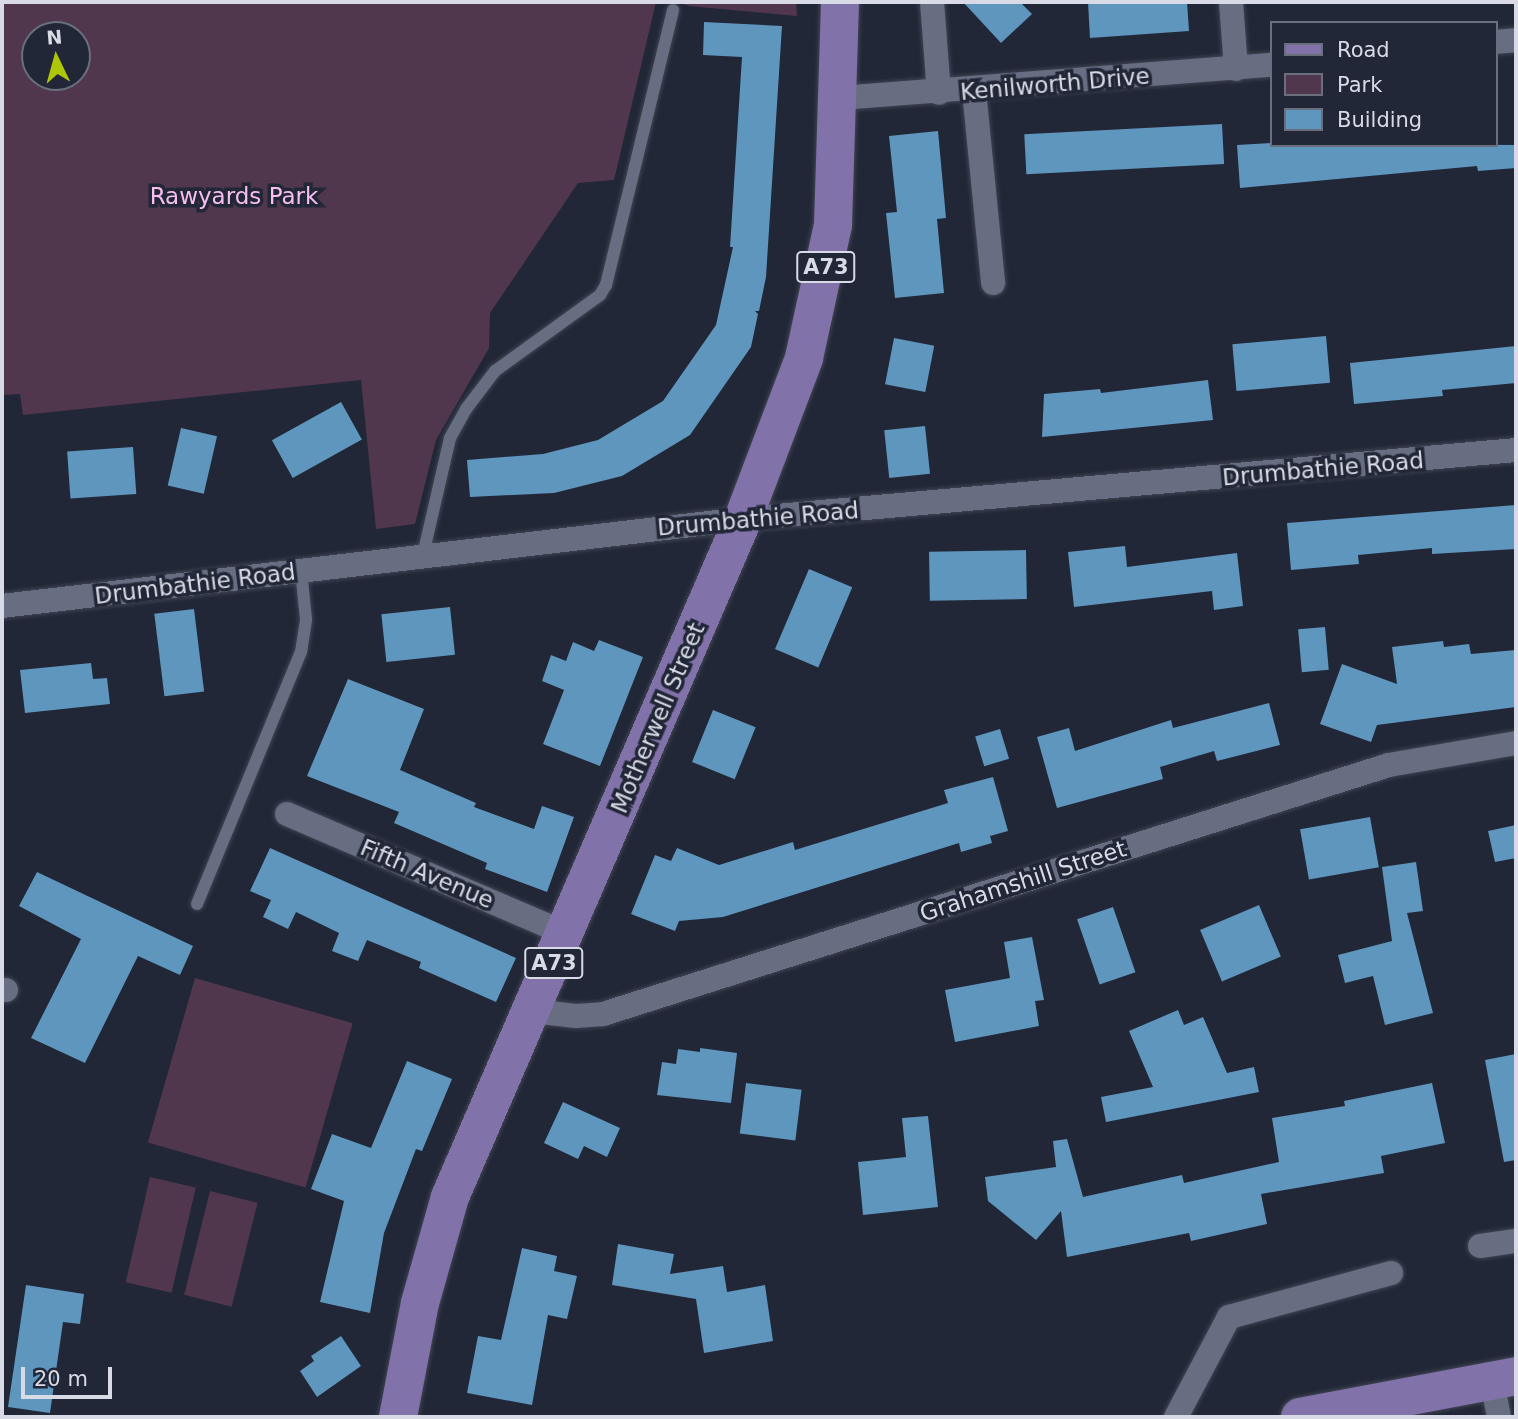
<!DOCTYPE html>
<html>
<head>
<meta charset="utf-8">
<style>
  body { margin:0 }
  #map { position:relative; width:1518px; height:1419px; overflow:hidden; background:#212737; font-family:"DejaVu Sans",sans-serif }
  div>[style] { position:absolute }
  [style*='--x'] { left:calc(var(--x)*1px); top:calc(var(--y)*1px); width:calc(var(--w)*1px); rotate:calc(var(--a)*1deg) }
  .green>* { inset:0; background:#51374e; transform-origin:0 0 }
  .building>* { inset:0; background:#5e96bd; transform-origin:0 0 }
  .roads { filter:drop-shadow(0 0 2px #404452) drop-shadow(0 0 2px #404452) }
  .service>* { height:12px; margin:-6px; padding:0 6px; transform-origin:6px; border-radius:6px; background:#686e82 }
  .minor>* { height:24px; margin:-12px; padding:0 12px; transform-origin:12px; border-radius:12px; background:#686e82 }
  .primary>* { height:38px; margin:-19px; padding:0 19px; transform-origin:19px; border-radius:19px; background:#8272aa }
  span { translate:-50% -50%; white-space:nowrap; text-align:center; line-height:1.15; -webkit-text-stroke:7px #212737; paint-order:stroke }
  .shield-label span { padding:2px 5px; background:#212737; border:2px solid; border-radius:5px; -webkit-text-stroke-width:0 }
  .shield-label { font-size:21px; color:#d8dbe6; font-weight:700 }
  .street-label { font-size:23px; color:#d8dbe6 }
  .park-label { font-size:23px; color:#f7beef }
  .frame { position:absolute; inset:0; border:4px solid #d8dbe6; pointer-events:none }
  .legend { position:absolute; left:1270px; top:21px; width:228px; height:126px; box-sizing:border-box; background:#212737; border:2px solid #6a6f7d; margin:0; padding:9px 12px; list-style:none; font-size:21px; color:#d8dbe6 }
  .legend li { display:flex; align-items:center; gap:14px; height:35px }
  .legend b { width:35px; border:2px solid #6a6f7d }
  .north { position:absolute; left:21px; top:21px; width:70px; height:70px; box-sizing:border-box; background:#212737; border:2px solid #6a6f7d; border-radius:50%; rotate:355deg; font-size:19px; font-weight:700; line-height:28px; text-align:center; color:#d8dbe6 }
  .north::after { content:''; display:block; margin:auto; width:24px; height:32px; background:#aec60a; clip-path:polygon(50% 0,100% 100%,50% 72%,0 100%) }
  .scale { position:absolute; left:21px; top:1367px; width:91px; height:32px; box-sizing:border-box; border:4px solid #d8dbe6; border-top:0; padding-left:9px; font-size:21px; line-height:24px; white-space:nowrap; color:#d8dbe6; -webkit-text-stroke:5px #212737; paint-order:stroke }
</style>
</head>
<body>
<div id="map">
  <div class="green">
    <i style="clip-path:polygon(evenodd,2px 2px,656px 2px,614px 180px,578px 183px,490px 313px,489px 348px,436px 440px,415px 524px,376px 529px,361px 380px,23px 415px,20px 394px,2px 395px,2px 2px,35px 35px,77px 35px,77px 77px,35px 77px,35px 35px)"></i>
    <i style="clip-path:polygon(677px 2px,796px 2px,797px 16px,689px 6px)"></i>
    <i style="left:195px;top:978px;width:164px;height:171px;rotate:16deg"></i>
    <i style="left:150px;top:1177px;width:47px;height:108px;rotate:13deg"></i>
    <i style="left:210px;top:1191px;width:49px;height:107px;rotate:14deg"></i>
  </div>
  <div class="building">
    <i style="clip-path:polygon(963px 2px,1020px 2px,1032px 14px,1001px 43px)"></i>
    <i style="clip-path:polygon(1088px 2px,1187px 2px,1189px 31px,1090px 38px)"></i>
    <i style="clip-path:polygon(704px 22px,782px 26px,766px 277px,759px 311px,755px 311px,758px 314px,751px 347px,690px 435px,622px 476px,554px 493px,470px 497px,467px 460px,543px 454px,598px 440px,663px 401px,716px 325px,733px 247px,730px 247px,742px 57px,703px 55px)"></i>
    <i style="left:1222px;top:124px;width:40px;height:198px;rotate:87deg"></i>
    <i style="clip-path:polygon(938px 131px,946px 218px,937px 219px,944px 293px,895px 298px,886px 213px,897px 212px,889px 136px)"></i>
    <i style="clip-path:polygon(1271px 143px,1516px 145px,1516px 168px,1478px 171px,1477px 166px,1240px 188px,1237px 145px)"></i>
    <i style="left:1326px;top:336px;width:47px;height:94px;rotate:85deg"></i>
    <i style="left:894px;top:338px;width:41px;height:47px;rotate:11deg"></i>
    <i style="clip-path:polygon(1516px 346px,1516px 383px,1442px 390px,1443px 396px,1354px 404px,1350px 363px)"></i>
    <i style="clip-path:polygon(1208px 380px,1213px 420px,1042px 437px,1044px 394px,1100px 389px,1101px 393px)"></i>
    <i style="left:341px;top:402px;width:43px;height:79px;rotate:61deg"></i>
    <i style="left:925px;top:426px;width:48px;height:41px;rotate:84deg"></i>
    <i style="left:181px;top:428px;width:37px;height:59px;rotate:13deg"></i>
    <i style="left:133px;top:447px;width:47px;height:66px;rotate:86deg"></i>
    <i style="clip-path:polygon(1516px 505px,1516px 549px,1432px 554px,1432px 548px,1358px 555px,1359px 564px,1291px 570px,1287px 523px)"></i>
    <i style="clip-path:polygon(1125px 546px,1127px 567px,1237px 553px,1243px 606px,1214px 610px,1212px 591px,1074px 607px,1068px 552px)"></i>
    <i style="left:1026px;top:550px;width:49px;height:97px;rotate:89deg"></i>
    <i style="left:809px;top:569px;width:47px;height:87px;rotate:23deg"></i>
    <i style="left:450px;top:607px;width:48px;height:69px;rotate:84deg"></i>
    <i style="left:194px;top:609px;width:83px;height:40px;rotate:83deg"></i>
    <i style="left:1325px;top:627px;width:43px;height:27px;rotate:85deg"></i>
    <i style="clip-path:polygon(599px 640px,643px 657px,600px 766px,543px 744px,564px 690px,542px 681px,551px 655px,566px 661px,573px 642px,594px 651px)"></i>
    <i style="clip-path:polygon(1443px 641px,1444px 647px,1469px 644px,1471px 654px,1516px 650px,1516px 707px,1377px 725px,1371px 742px,1320px 724px,1342px 664px,1397px 684px,1392px 647px)"></i>
    <i style="clip-path:polygon(91px 663px,93px 679px,107px 678px,110px 704px,25px 713px,20px 670px)"></i>
    <i style="clip-path:polygon(348px 679px,424px 709px,400px 770px,476px 803px,474px 807px,534px 829px,542px 806px,574px 817px,547px 892px,485px 869px,487px 863px,394px 823px,399px 812px,307px 776px)"></i>
    <i style="clip-path:polygon(1269px 703px,1280px 745px,1217px 761px,1214px 751px,1160px 767px,1163px 779px,1057px 808px,1037px 737px,1069px 728px,1075px 751px,1171px 720px,1173px 728px)"></i>
    <i style="left:713px;top:710px;width:46px;height:56px;rotate:22deg"></i>
    <i style="left:1000px;top:729px;width:31px;height:26px;rotate:73deg"></i>
    <i style="clip-path:polygon(993px 777px,1008px 831px,990px 836px,992px 843px,961px 852px,959px 843px,723px 917px,679px 921px,675px 931px,631px 914px,655px 855px,671px 861px,677px 848px,719px 865px,793px 842px,795px 850px,948px 803px,944px 790px)"></i>
    <i style="left:1370px;top:817px;width:51px;height:71px;rotate:80deg"></i>
    <i style="clip-path:polygon(1516px 825px,1516px 858px,1495px 862px,1488px 831px)"></i>
    <i style="clip-path:polygon(270px 848px,516px 958px,496px 1002px,419px 968px,421px 962px,367px 940px,358px 961px,332px 951px,339px 933px,296px 912px,288px 929px,263px 917px,271px 900px,250px 891px)"></i>
    <i style="clip-path:polygon(1416px 862px,1423px 911px,1407px 913px,1433px 1013px,1385px 1025px,1373px 976px,1345px 983px,1338px 955px,1392px 941px,1382px 867px)"></i>
    <i style="clip-path:polygon(37px 872px,193px 946px,180px 975px,138px 956px,85px 1063px,31px 1038px,81px 939px,19px 906px)"></i>
    <i style="left:1259px;top:905px;width:56px;height:64px;rotate:67deg"></i>
    <i style="left:1113px;top:907px;width:69px;height:38px;rotate:71deg"></i>
    <i style="clip-path:polygon(1032px 937px,1044px 1000px,1035px 1001px,1039px 1026px,955px 1042px,945px 990px,1010px 978px,1004px 942px)"></i>
    <i style="clip-path:polygon(1178px 1010px,1184px 1025px,1203px 1017px,1227px 1073px,1254px 1067px,1259px 1092px,1106px 1122px,1101px 1097px,1153px 1087px,1129px 1031px)"></i>
    <i style="clip-path:polygon(700px 1048px,737px 1053px,731px 1103px,657px 1095px,662px 1062px,676px 1064px,678px 1049px,700px 1052px)"></i>
    <i style="clip-path:polygon(1516px 1054px,1516px 1160px,1504px 1162px,1485px 1060px)"></i>
    <i style="clip-path:polygon(407px 1061px,452px 1079px,422px 1151px,416px 1149px,384px 1233px,370px 1313px,320px 1302px,344px 1201px,311px 1189px,332px 1134px,371px 1148px)"></i>
    <i style="left:746px;top:1083px;width:56px;height:51px;rotate:7deg"></i>
    <i style="clip-path:polygon(1432px 1083px,1445px 1143px,1381px 1156px,1384px 1173px,1261px 1194px,1267px 1224px,1191px 1241px,1189px 1233px,1067px 1257px,1061px 1211px,1036px 1240px,988px 1201px,985px 1177px,1056px 1167px,1053px 1141px,1067px 1139px,1083px 1197px,1182px 1175px,1184px 1183px,1279px 1162px,1272px 1118px,1345px 1106px,1344px 1101px)"></i>
    <i style="clip-path:polygon(563px 1102px,620px 1128px,607px 1157px,584px 1146px,578px 1159px,544px 1143px)"></i>
    <i style="clip-path:polygon(928px 1116px,938px 1207px,863px 1215px,858px 1162px,906px 1157px,902px 1118px)"></i>
    <i style="clip-path:polygon(618px 1244px,674px 1254px,670px 1274px,723px 1266px,727px 1292px,765px 1285px,773px 1341px,704px 1353px,696px 1299px,612px 1285px)"></i>
    <i style="clip-path:polygon(522px 1248px,557px 1256px,554px 1271px,577px 1276px,567px 1319px,548px 1315px,532px 1405px,467px 1393px,478px 1336px,501px 1340px)"></i>
    <i style="clip-path:polygon(26px 1285px,84px 1294px,80px 1324px,63px 1322px,50px 1413px,8px 1407px)"></i>
    <i style="clip-path:polygon(341px 1336px,361px 1366px,317px 1397px,300px 1371px,314px 1361px,311px 1356px)"></i>
  </div>
  <div class="roads">
    <div class="service">
      <i style="--x:423;--y:555;--w:120;--a:-77"></i>
      <i style="--x:450;--y:438;--w:33;--a:-61"></i>
      <i style="--x:466;--y:409;--w:48;--a:-52.7"></i>
      <i style="--x:495;--y:371;--w:130;--a:-35.9"></i>
      <i style="--x:600;--y:295;--w:12;--a:-59"></i>
      <i style="--x:606;--y:285;--w:283;--a:-76.3"></i>
      <i style="--x:197;--y:904;--w:273;--a:-67.6"></i>
      <i style="--x:301;--y:652;--w:33;--a:-81"></i>
      <i style="--x:306;--y:619;--w:48;--a:-95.9"></i>
    </div>
    <div class="minor">
      <i style="--x:932;--y:2;--w:91;--a:85.6"></i>
      <i style="--x:1231;--y:2;--w:67;--a:85.7"></i>
      <i style="--x:1495;--y:42;--w:21;--a:-5"></i>
      <i style="--x:974;--y:91;--w:193;--a:84.3"></i>
      <i style="--x:839;--y:98;--w:433;--a:-4.4"></i>
      <i style="--x:2;--y:606;--w:746;--a:-6.7"></i>
      <i style="--x:743;--y:519;--w:776;--a:-5.1"></i>
      <i style="--x:287;--y:814;--w:305;--a:23.2"></i>
      <i style="--x:2;--y:990;--w:4;--a:0"></i>
      <i style="--x:532;--y:1011;--w:44;--a:6.5"></i>
      <i style="--x:576;--y:1016;--w:27;--a:-4"></i>
      <i style="--x:603;--y:1014;--w:824;--a:-17.58"></i>
      <i style="--x:1389;--y:765;--w:129;--a:-9.8"></i>
      <i style="--x:1480;--y:1246;--w:36;--a:-8"></i>
      <i style="--x:1492;--y:1381;--w:37;--a:79"></i>
      <i style="--x:1176;--y:1417;--w:113;--a:-62.1"></i>
      <i style="--x:1229;--y:1317;--w:168;--a:-15.2"></i>
    </div>
    <div class="primary">
      <i style="--x:398;--y:1417;--w:116;--a:-79.1"></i>
      <i style="--x:420;--y:1303;--w:110;--a:-74.2"></i>
      <i style="--x:450;--y:1197;--w:739;--a:-66.63"></i>
      <i style="--x:743;--y:519;--w:172;--a:-69.2"></i>
      <i style="--x:804;--y:358;--w:136;--a:-77.7"></i>
      <i style="--x:833;--y:225;--w:223;--a:-88.2"></i>
      <i style="--x:1300;--y:1417;--w:220;--a:-10.7"></i>
    </div>
  </div>
  <div class="shield-label">
    <span style="left:826px;top:267px">A73</span>
    <span style="left:554px;top:963px">A73</span>
  </div>
  <div class="street-label">
    <span style="left:1055px;top:84px;rotate:-5deg">Kenilworth Drive</span>
    <span style="left:1323px;top:469px;rotate:-5deg">Drumbathie Road</span>
    <span style="left:758px;top:519px;rotate:-5deg">Drumbathie Road</span>
    <span style="left:195px;top:584px;rotate:-7deg">Drumbathie Road</span>
    <span style="left:658px;top:718px;rotate:-67deg">Motherwell Street</span>
    <span style="left:427px;top:874px;rotate:23deg">Fifth Avenue</span>
    <span style="left:1023px;top:881px;rotate:-18deg">Grahamshill Street</span>
  </div>
  <div class="park-label">
    <span style="left:234px;top:196px">Rawyards Park</span>
  </div>
  <div class="frame"></div>
  <ul class="legend">
  <li><b style="height:9px;background:#8272aa"></b>Road</li>
  <li><b style="height:19px;background:#51374e"></b>Park</li>
  <li><b style="height:19px;background:#5e96bd"></b>Building</li>
  </ul>
  <div class="north">N</div>
  <div class="scale">20 m</div>
</div>
</body>
</html>
